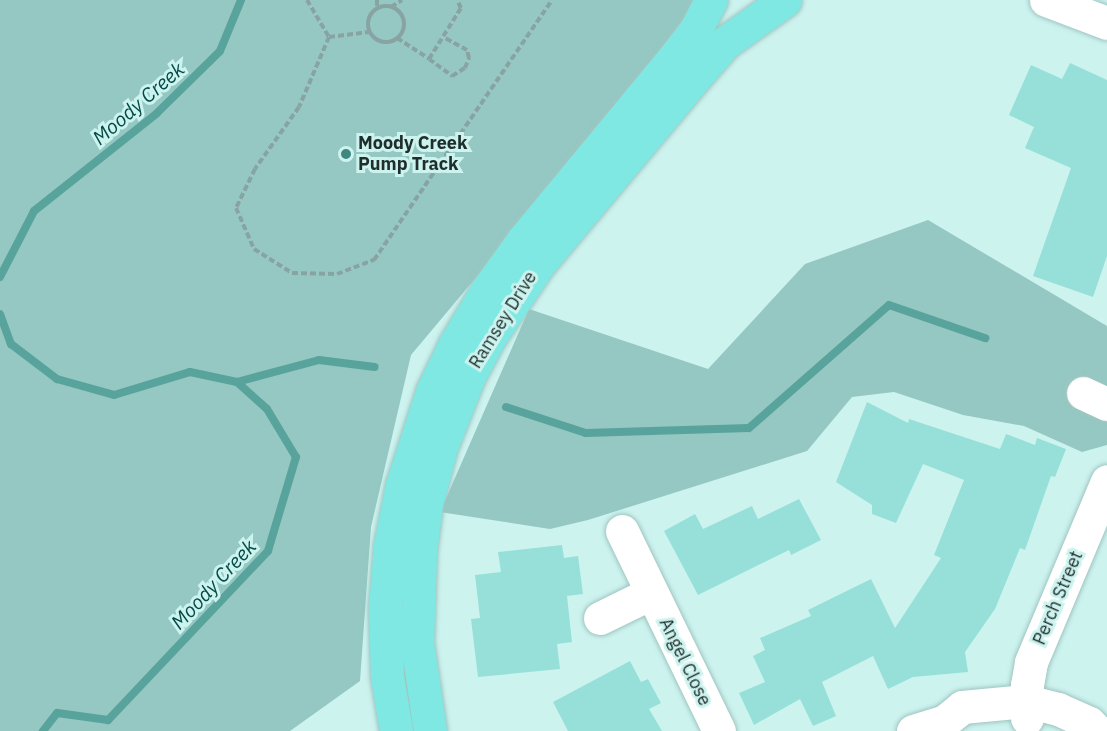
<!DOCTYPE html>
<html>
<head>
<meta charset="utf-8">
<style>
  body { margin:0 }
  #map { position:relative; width:1107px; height:731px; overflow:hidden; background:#cdf3ef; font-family:"IBM Plex Sans",sans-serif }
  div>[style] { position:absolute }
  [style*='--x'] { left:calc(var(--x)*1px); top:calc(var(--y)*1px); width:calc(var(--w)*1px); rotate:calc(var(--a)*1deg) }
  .green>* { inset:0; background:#95c8c3 }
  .stream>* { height:8px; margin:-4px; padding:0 4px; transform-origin:4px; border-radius:4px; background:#59a39d }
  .building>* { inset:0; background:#96e0d9 }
  .path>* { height:4px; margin-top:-2px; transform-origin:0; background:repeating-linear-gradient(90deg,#88a4a2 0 6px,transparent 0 9px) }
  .path>.ring { margin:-2px; padding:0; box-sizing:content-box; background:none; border:4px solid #88a4a2; border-radius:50% }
  .roads { filter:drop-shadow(0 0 2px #9fc5c1) drop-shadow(0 0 2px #9fc5c1) }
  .minor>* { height:33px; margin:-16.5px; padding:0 16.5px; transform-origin:16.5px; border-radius:16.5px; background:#fff }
  .major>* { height:33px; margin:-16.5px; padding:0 16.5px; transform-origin:16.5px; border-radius:16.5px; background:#7fe8e2 }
  .dots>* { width:16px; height:16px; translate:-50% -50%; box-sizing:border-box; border:3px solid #cdf3ef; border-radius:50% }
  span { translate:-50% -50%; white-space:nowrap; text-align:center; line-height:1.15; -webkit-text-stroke:6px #cdf3ef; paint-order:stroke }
  .poi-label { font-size:18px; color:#1f2e2d; font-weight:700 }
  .left { translate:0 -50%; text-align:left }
  .street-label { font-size:18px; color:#1f2e2d }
  .water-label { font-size:20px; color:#044a46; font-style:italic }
</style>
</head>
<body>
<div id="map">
  <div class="green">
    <i style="clip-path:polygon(0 0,698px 0,588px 144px,411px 355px,371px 527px,360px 681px,290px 731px,0 731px)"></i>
    <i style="clip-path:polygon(928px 220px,1107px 326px,1107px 445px,1082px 452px,1024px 426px,963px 415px,894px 392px,852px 397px,807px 451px,588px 520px,550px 529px,440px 512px,529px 309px,708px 369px,805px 264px)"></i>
  </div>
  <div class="stream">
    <i style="--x:0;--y:277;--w:74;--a:-62.7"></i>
    <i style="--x:34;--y:211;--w:157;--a:-38.5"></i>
    <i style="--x:157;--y:113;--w:88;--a:-44.5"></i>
    <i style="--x:220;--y:51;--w:55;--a:-67.6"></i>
    <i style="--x:0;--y:314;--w:32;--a:70"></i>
    <i style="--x:11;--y:344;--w:58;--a:37.3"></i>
    <i style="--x:57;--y:379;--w:59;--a:15.7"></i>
    <i style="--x:114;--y:395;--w:79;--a:-16.8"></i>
    <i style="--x:190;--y:372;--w:48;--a:12"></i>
    <i style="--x:237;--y:382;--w:40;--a:42"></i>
    <i style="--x:267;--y:409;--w:56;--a:58.9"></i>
    <i style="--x:296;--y:457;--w:98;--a:106.6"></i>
    <i style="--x:268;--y:551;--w:233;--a:133.4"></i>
    <i style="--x:108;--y:720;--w:51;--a:-172.2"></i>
    <i style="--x:57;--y:713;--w:23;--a:128"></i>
    <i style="--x:237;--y:382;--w:85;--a:-15"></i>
    <i style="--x:319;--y:360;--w:56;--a:7.1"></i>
    <i style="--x:506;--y:407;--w:84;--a:18"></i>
    <i style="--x:586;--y:433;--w:163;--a:-1.8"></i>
    <i style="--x:749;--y:428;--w:186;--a:-41.3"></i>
    <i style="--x:889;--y:305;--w:102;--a:19"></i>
  </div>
  <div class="building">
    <i style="clip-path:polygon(1070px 63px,1107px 80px,1107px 256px,1093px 297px,1033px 276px,1071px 168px,1025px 148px,1034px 127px,1009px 115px,1031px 65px,1062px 79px)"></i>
    <i style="clip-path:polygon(867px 402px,908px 423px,909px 419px,1000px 449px,1006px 434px,1035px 445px,1037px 438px,1066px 449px,1055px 477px,1051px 476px,1025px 550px,1020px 548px,995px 609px,965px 652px,968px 672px,913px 677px,888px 689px,873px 656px,822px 682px,836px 716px,813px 726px,800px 699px,754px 725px,739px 693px,765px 682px,753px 656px,765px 650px,760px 638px,811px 616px,808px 610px,871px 579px,895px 628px,941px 558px,934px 555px,964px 480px,923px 464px,896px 523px,872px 514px,872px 505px,836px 482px)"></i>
    <i style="clip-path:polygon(799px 499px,821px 540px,791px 555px,789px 550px,698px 595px,664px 531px,695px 514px,703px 529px,752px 506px,758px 519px)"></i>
    <i style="clip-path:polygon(562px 545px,564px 558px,578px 556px,583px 594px,567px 596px,572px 642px,557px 644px,560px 669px,478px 677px,471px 619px,480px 618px,475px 575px,501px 572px,498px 552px)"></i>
    <i style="clip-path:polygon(630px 661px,641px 682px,648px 679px,661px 703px,649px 709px,662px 731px,568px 731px,553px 702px)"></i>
  </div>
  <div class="path">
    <i style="--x:307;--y:0;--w:43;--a:59.3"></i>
    <i style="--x:329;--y:37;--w:76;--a:113.2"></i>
    <i style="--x:299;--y:107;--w:76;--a:125.4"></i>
    <i style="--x:255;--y:169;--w:43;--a:116"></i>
    <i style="--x:236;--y:208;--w:45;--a:66.3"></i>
    <i style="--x:254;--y:249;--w:45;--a:32.3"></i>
    <i style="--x:292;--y:273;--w:45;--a:1.3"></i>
    <i style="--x:337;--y:274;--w:40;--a:-21"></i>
    <i style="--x:374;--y:260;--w:315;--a:-55.6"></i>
    <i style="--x:377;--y:0;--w:8;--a:90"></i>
    <i class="ring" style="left:368px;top:6px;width:32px;height:32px"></i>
    <i style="--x:391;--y:7;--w:13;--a:-32"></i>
    <i style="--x:329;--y:37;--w:40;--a:-7.1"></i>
    <i style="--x:397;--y:38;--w:38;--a:33"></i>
    <i style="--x:429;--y:59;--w:60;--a:-57.9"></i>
    <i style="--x:461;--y:8;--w:9;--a:-117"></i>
    <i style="--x:429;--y:59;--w:29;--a:36"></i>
    <i style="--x:452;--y:76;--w:15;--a:-32"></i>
    <i style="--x:465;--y:68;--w:11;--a:-68"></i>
    <i style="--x:469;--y:58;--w:8;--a:-104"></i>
    <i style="--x:467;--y:50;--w:26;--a:-151"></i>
  </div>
  <div class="roads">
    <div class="minor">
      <i style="--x:1046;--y:0;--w:65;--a:20.7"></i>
      <i style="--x:1083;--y:393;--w:26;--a:25"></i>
      <i style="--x:622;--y:531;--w:222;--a:64.1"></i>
      <i style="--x:600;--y:618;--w:57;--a:-26.1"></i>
      <i style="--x:1027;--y:718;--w:33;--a:-90"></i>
      <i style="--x:1027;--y:685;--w:23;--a:-80"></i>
      <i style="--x:1031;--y:662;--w:196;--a:-67.2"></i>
      <i style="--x:913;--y:731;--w:34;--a:-17"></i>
      <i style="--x:945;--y:721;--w:22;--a:-39"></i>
      <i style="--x:962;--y:707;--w:64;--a:-5.4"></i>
      <i style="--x:1026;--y:701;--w:33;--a:14"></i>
      <i style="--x:1058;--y:709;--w:34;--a:24"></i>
      <i style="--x:1089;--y:723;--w:11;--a:45"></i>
    </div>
    <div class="major">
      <i style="--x:396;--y:731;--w:56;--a:-99.3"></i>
      <i style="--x:387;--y:676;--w:69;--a:-91.7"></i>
      <i style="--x:385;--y:607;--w:61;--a:-85.3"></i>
      <i style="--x:390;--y:546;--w:62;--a:-78.9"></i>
      <i style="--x:402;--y:485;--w:98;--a:-72.1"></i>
      <i style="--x:432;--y:392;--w:53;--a:-64.4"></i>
      <i style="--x:455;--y:344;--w:63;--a:-59.3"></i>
      <i style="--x:487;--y:290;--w:62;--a:-54.2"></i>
      <i style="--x:523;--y:240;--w:248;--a:-50.4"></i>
      <i style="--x:681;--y:49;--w:23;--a:-52"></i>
      <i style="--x:695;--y:31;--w:35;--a:-63"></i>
      <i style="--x:430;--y:731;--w:89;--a:-98.4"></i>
      <i style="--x:417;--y:643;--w:92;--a:-88.1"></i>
      <i style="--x:420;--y:551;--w:47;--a:-82.7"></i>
      <i style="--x:426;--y:504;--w:59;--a:-75.3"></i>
      <i style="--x:441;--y:447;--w:76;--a:-68.5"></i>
      <i style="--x:469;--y:376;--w:43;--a:-62.2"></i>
      <i style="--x:489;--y:338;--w:88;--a:-56.1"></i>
      <i style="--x:538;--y:265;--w:257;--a:-50.1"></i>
      <i style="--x:703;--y:68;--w:35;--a:-49"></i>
      <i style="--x:726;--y:42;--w:72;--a:-35.4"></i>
    </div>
  </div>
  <div class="dots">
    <i style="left:346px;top:154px;background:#408782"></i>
  </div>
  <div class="poi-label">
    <span class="left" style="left:358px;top:154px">Moody Creek<br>Pump Track</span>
  </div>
  <div class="street-label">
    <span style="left:503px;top:320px;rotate:-58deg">Ramsey Drive</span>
    <span style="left:1058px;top:598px;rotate:-67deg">Perch Street</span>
    <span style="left:685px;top:662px;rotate:64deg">Angel Close</span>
  </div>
  <div class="water-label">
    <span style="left:138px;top:103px;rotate:-41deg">Moody Creek</span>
    <span style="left:213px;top:584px;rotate:-47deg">Moody Creek</span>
  </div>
</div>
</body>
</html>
